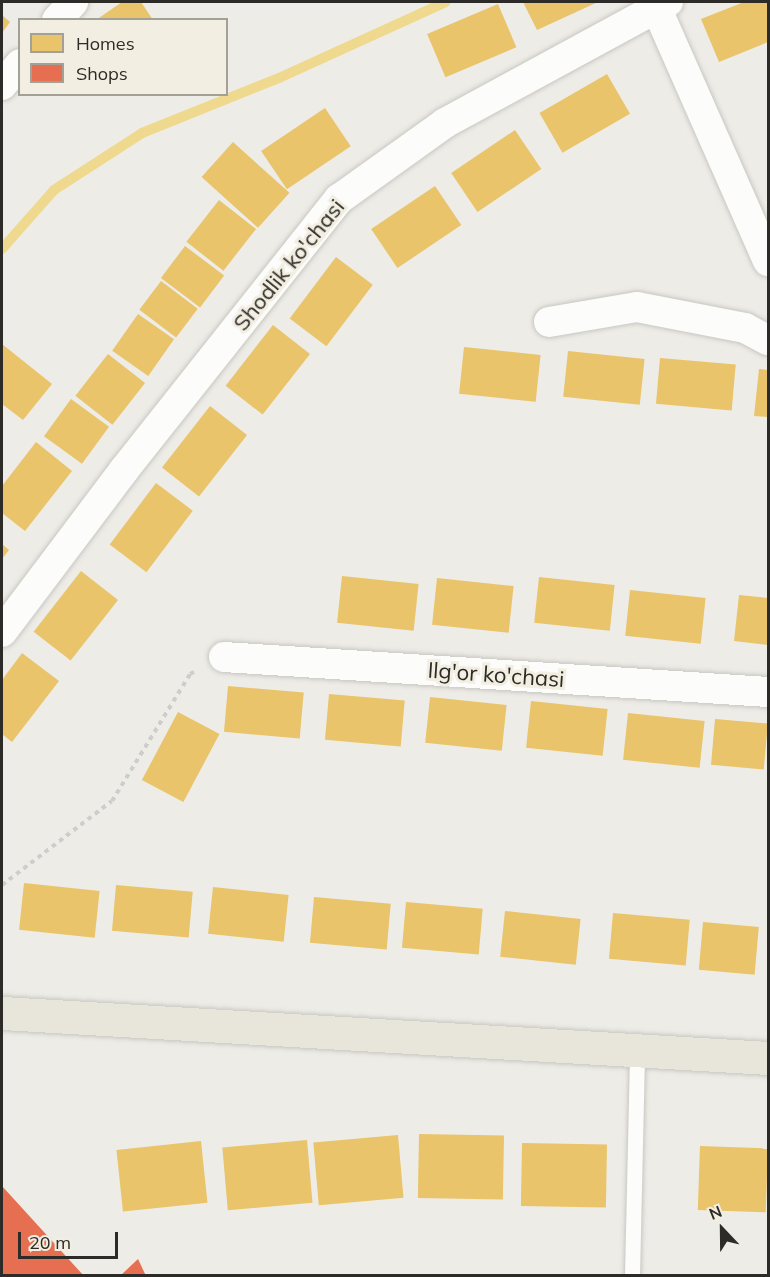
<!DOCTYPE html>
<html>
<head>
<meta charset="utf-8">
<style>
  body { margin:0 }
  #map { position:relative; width:770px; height:1277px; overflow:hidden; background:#eeece6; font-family:Mulish,sans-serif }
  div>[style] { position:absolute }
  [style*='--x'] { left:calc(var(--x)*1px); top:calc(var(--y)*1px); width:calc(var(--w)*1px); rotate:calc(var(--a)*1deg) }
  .homes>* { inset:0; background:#e9c46a; transform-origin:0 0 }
  .shops>* { inset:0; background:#e76f51 }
  .stream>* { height:10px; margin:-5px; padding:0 5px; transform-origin:5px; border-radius:5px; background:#efd98e }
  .path>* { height:4px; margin-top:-2px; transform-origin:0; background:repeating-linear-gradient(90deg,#cecdcc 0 4.5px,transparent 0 9px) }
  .roads { filter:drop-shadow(0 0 2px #c8c7c2) drop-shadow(0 0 2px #c8c7c2) }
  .lane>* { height:15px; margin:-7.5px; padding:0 7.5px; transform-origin:7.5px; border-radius:7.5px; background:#fcfcfb }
  .street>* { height:30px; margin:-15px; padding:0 15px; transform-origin:15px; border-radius:15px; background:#fcfcfb }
  .primary>* { height:33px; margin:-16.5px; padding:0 16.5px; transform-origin:16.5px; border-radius:16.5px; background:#e8e5db }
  span { translate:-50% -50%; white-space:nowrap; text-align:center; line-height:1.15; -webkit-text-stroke:6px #f2eee2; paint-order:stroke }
  .street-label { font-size:22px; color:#2d2b27 }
  .frame { position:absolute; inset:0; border:3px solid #2d2b27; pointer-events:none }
  .legend { position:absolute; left:18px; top:18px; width:210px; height:78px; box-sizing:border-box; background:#f2eee2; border:2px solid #a3a097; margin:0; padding:8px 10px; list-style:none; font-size:18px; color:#2d2b27 }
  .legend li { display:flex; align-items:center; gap:12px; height:30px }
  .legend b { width:30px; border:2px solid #a3a097 }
  .north { position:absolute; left:692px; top:1199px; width:60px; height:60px; -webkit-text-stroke:4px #f2eee2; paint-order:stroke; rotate:338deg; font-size:16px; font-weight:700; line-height:24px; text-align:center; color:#2d2b27 }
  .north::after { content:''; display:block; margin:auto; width:21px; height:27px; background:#2d2b27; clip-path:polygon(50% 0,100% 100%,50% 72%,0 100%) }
  .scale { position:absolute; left:18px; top:1232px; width:100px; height:27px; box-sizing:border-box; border:3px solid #2d2b27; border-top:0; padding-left:8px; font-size:18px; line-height:21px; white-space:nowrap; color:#2d2b27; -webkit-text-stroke:4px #f2eee2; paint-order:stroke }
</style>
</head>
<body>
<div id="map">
  <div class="homes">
    <i style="clip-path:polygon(122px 2px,141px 2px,153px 20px,96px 20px)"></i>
    <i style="clip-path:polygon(523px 2px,598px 2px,537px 30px)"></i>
    <i style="clip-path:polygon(744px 2px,768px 2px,768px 42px,719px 62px,701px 19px)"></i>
    <i style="left:498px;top:4px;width:47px;height:77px;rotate:67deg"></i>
    <i style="clip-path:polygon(2px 15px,10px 22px,2px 33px)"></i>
    <i style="left:607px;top:74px;width:46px;height:78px;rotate:60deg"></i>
    <i style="left:325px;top:108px;width:46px;height:77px;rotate:56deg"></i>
    <i style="left:515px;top:130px;width:47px;height:77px;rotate:56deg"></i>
    <i style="left:233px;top:142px;width:76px;height:47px;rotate:42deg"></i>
    <i style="left:435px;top:186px;width:47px;height:77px;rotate:56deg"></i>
    <i style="left:219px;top:200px;width:47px;height:53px;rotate:38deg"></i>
    <i style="left:185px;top:246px;width:49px;height:40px;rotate:37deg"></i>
    <i style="left:336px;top:257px;width:46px;height:77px;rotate:37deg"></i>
    <i style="left:161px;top:281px;width:46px;height:36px;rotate:37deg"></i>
    <i style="left:138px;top:314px;width:44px;height:45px;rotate:35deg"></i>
    <i style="left:273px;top:325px;width:47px;height:77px;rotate:38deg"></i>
    <i style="clip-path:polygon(2px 344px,52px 384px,23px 420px,2px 404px)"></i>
    <i style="left:464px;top:347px;width:77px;height:47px;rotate:6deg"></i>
    <i style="left:568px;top:351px;width:77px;height:46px;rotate:6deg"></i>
    <i style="left:108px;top:354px;width:47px;height:53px;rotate:38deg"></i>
    <i style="left:660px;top:358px;width:76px;height:46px;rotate:5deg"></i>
    <i style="clip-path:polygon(759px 369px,768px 370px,768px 417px,754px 416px)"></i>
    <i style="left:71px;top:399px;width:47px;height:46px;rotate:36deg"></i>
    <i style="left:210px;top:406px;width:47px;height:78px;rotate:38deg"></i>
    <i style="clip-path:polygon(36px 442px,72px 471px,25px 531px,2px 513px,2px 486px)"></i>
    <i style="left:156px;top:483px;width:46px;height:77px;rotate:37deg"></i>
    <i style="clip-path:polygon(2px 544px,9px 550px,2px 559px)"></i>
    <i style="left:81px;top:571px;width:47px;height:77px;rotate:38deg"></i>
    <i style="left:342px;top:576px;width:77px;height:47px;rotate:6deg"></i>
    <i style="left:539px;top:577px;width:76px;height:46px;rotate:6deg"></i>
    <i style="left:437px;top:578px;width:77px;height:47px;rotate:6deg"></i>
    <i style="left:630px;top:590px;width:76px;height:46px;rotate:6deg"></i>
    <i style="clip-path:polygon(739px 595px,768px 598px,768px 645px,734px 641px)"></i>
    <i style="clip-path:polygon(22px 653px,59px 681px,12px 742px,2px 734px,2px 680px)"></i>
    <i style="left:228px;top:686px;width:76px;height:46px;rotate:5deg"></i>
    <i style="left:329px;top:694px;width:76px;height:46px;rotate:5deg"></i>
    <i style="left:430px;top:697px;width:77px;height:46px;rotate:6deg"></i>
    <i style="left:531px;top:701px;width:77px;height:47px;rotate:6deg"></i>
    <i style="left:178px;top:712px;width:47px;height:77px;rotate:28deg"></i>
    <i style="left:628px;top:713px;width:77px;height:47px;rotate:6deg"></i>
    <i style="left:715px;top:719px;width:53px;height:46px;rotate:5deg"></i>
    <i style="left:24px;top:883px;width:76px;height:47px;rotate:6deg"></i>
    <i style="left:116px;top:885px;width:77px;height:46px;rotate:5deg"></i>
    <i style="left:213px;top:887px;width:76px;height:47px;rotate:6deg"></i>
    <i style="left:314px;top:897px;width:77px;height:46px;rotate:5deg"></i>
    <i style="left:406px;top:902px;width:77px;height:46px;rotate:5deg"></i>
    <i style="left:505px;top:911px;width:76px;height:46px;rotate:6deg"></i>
    <i style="left:613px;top:913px;width:77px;height:46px;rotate:5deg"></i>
    <i style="left:703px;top:922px;width:56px;height:48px;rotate:5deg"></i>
    <i style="left:419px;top:1134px;width:85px;height:64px;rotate:1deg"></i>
    <i style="left:398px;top:1135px;width:63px;height:85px;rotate:85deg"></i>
    <i style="left:307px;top:1140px;width:63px;height:85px;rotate:85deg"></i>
    <i style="left:201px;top:1141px;width:62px;height:85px;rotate:84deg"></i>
    <i style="left:522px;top:1143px;width:85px;height:63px;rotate:1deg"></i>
    <i style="left:700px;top:1146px;width:68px;height:64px;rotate:2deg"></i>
  </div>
  <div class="shops">
    <i style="clip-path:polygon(2px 1186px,84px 1276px,2px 1276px)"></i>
    <i style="clip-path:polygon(138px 1259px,146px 1276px,120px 1276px)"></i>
  </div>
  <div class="stream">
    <i style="--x:2;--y:249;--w:79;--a:-48.6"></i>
    <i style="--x:54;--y:190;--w:105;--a:-32.9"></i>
    <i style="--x:142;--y:133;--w:148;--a:-21.9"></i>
    <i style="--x:279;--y:78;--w:183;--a:-24.5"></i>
  </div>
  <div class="path">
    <i style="--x:2;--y:885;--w:138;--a:-37.4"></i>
    <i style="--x:112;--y:801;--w:149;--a:-58.4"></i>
    <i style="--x:190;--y:674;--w:7;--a:-27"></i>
  </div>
  <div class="roads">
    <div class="lane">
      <i style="--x:632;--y:1276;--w:224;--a:-88.7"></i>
    </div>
    <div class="street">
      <i style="--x:656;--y:7;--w:278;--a:66.2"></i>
      <i style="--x:57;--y:20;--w:24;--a:-48"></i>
      <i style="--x:2;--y:85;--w:28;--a:-49"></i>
      <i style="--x:549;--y:322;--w:89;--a:-9.7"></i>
      <i style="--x:637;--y:307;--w:110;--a:11"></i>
      <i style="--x:745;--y:328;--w:26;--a:28"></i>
      <i style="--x:2;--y:632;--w:203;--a:-53"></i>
      <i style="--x:124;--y:470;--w:346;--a:-51.6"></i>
      <i style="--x:339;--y:199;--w:130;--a:-35.6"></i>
      <i style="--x:445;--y:123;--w:254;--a:-28.5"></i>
      <i style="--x:224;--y:657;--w:545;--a:3.68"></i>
    </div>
    <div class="primary">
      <i style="--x:2;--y:1013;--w:767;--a:3.36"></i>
    </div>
  </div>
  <div class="street-label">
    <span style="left:289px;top:265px;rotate:-51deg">Shodlik ko'chasi</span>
    <span style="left:496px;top:675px;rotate:4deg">Ilg'or ko'chasi</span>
  </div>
  <div class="frame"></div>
  <ul class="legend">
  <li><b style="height:16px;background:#e9c46a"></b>Homes</li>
  <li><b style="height:16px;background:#e76f51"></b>Shops</li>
  </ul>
  <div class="north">N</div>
  <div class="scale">20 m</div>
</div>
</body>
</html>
